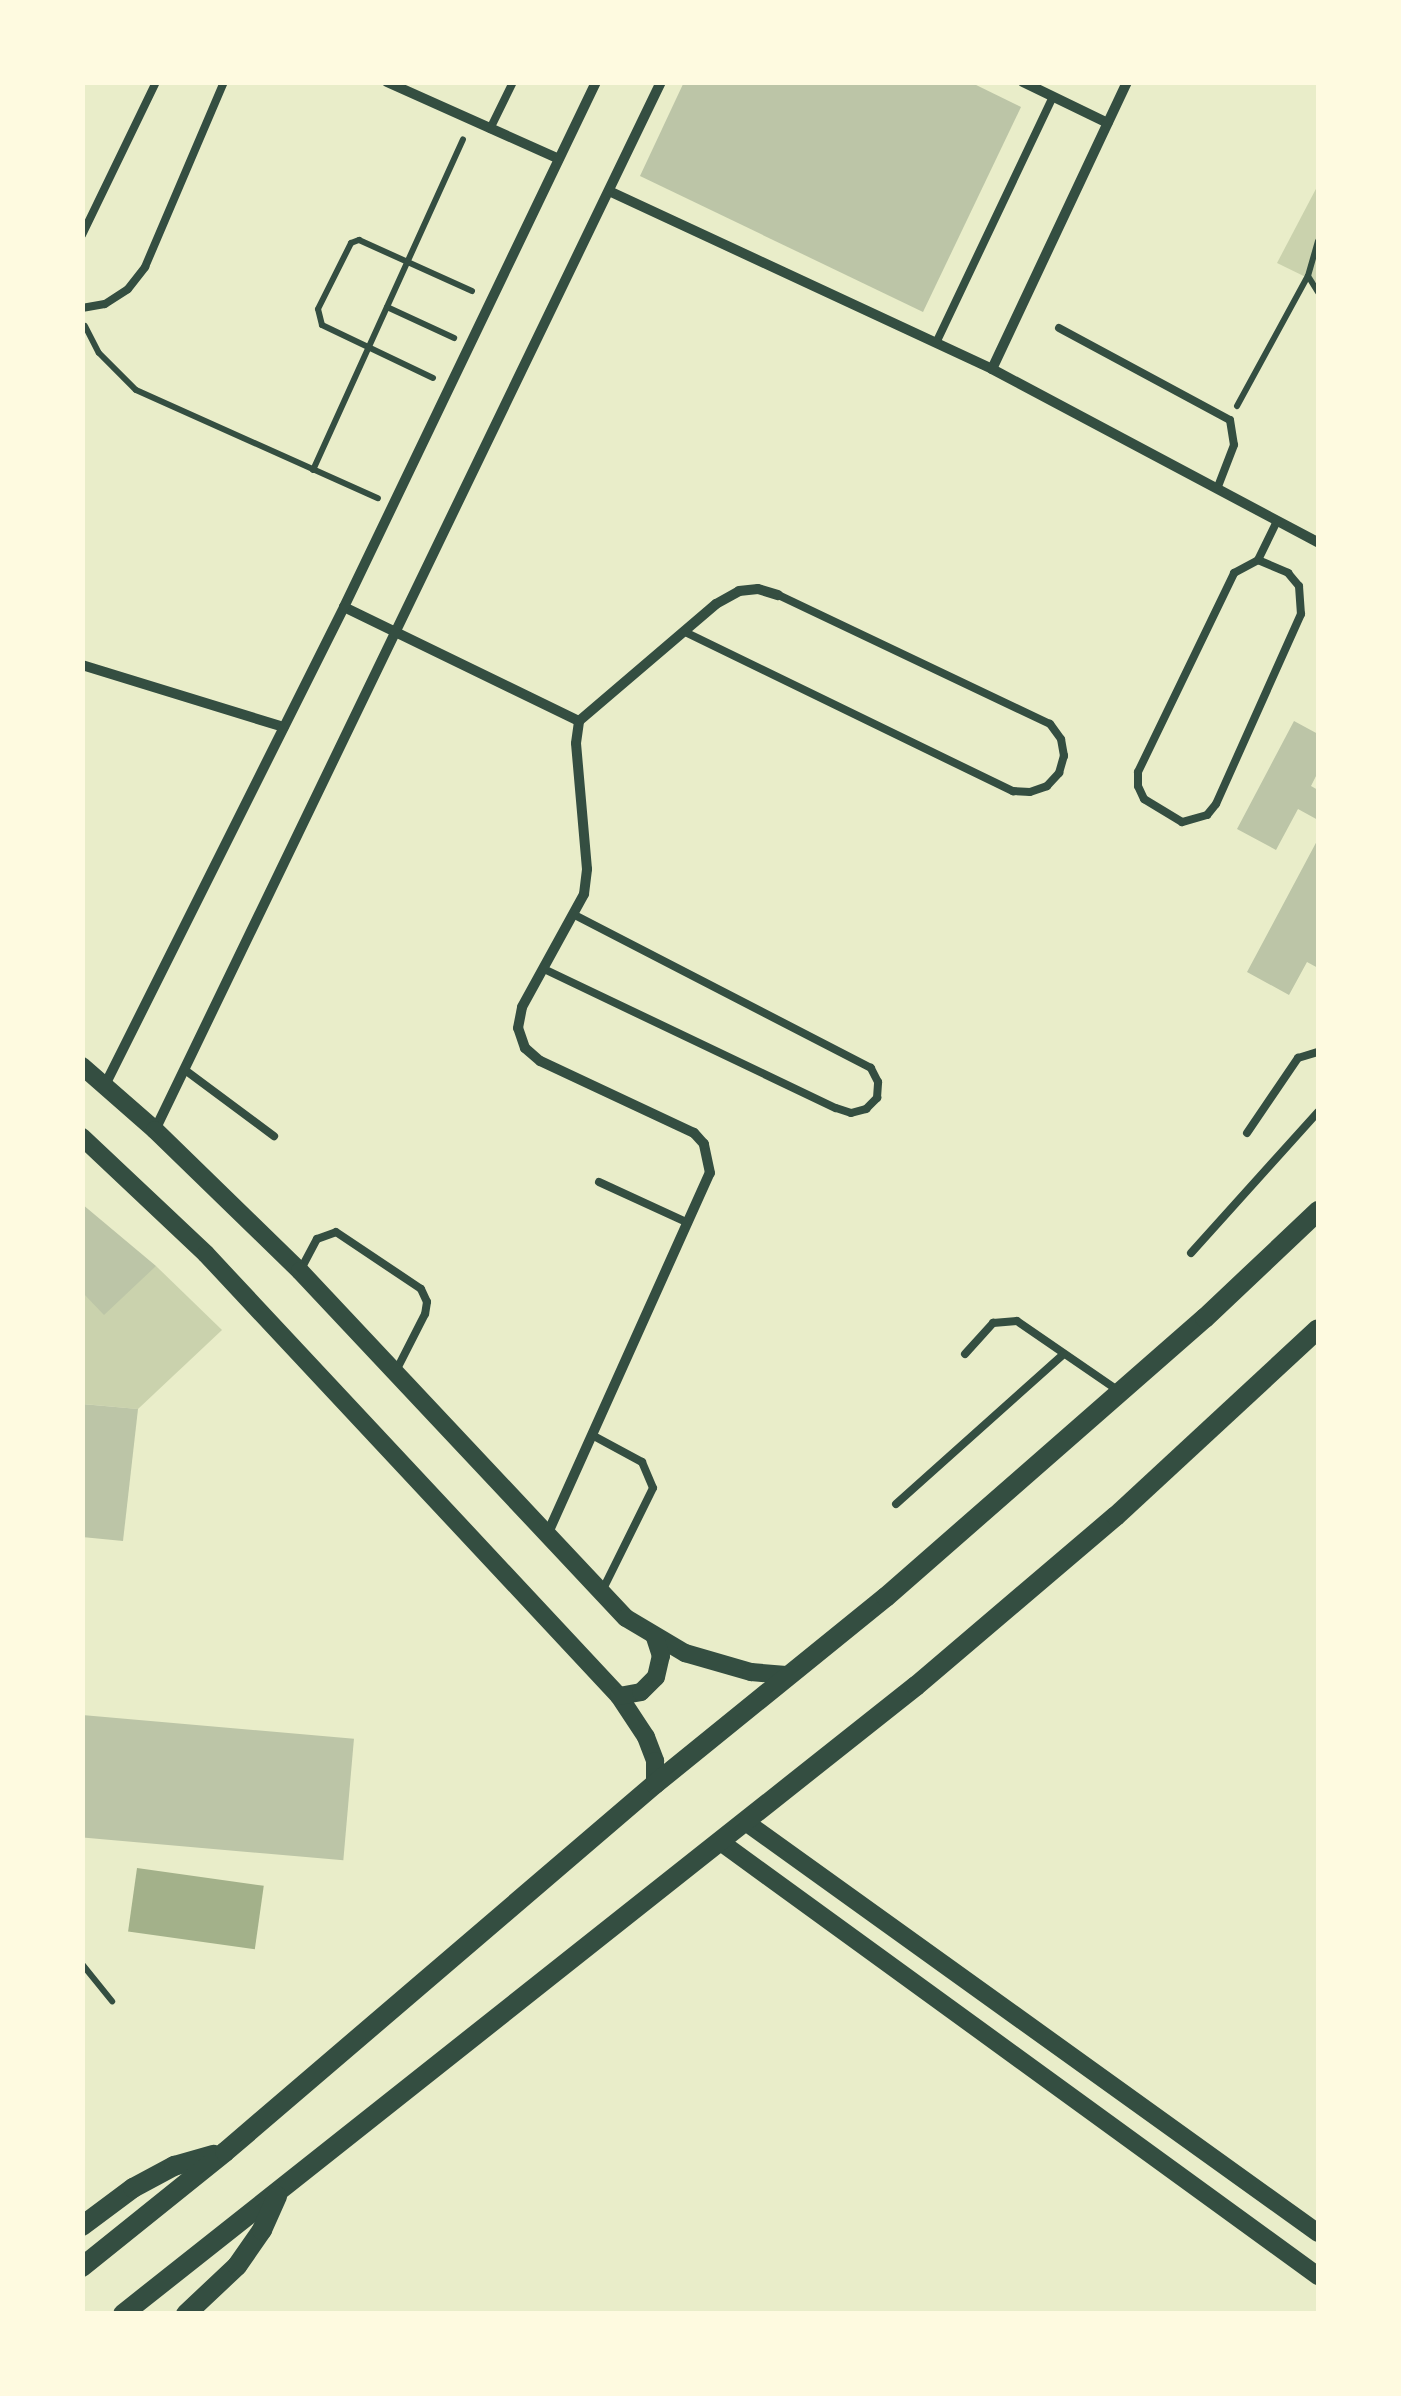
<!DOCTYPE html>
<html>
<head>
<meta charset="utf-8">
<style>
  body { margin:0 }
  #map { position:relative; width:1401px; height:2396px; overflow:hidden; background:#e9edc9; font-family:Overpass,sans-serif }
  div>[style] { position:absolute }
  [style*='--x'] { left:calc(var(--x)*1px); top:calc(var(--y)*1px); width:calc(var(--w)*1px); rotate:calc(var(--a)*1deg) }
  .green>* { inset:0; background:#cad2ad }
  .water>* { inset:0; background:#a3b18a; transform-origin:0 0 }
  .building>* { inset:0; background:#bcc5a7; transform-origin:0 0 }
  .path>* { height:6px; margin:-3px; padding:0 3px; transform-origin:3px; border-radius:3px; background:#344e41 }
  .service>* { height:8px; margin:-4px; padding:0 4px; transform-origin:4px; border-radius:4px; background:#344e41 }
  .minor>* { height:10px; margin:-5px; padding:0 5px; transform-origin:5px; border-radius:5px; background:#344e41 }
  .tertiary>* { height:18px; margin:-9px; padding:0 9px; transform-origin:9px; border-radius:9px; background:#344e41 }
  .secondary>* { height:20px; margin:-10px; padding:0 10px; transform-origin:10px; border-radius:10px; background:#344e41 }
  span { translate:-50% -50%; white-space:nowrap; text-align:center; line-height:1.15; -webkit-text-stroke:8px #fefae0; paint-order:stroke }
  .frame { position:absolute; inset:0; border:85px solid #fefae0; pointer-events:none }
</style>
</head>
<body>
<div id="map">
  <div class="green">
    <i style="clip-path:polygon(1318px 185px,1318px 283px,1277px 263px)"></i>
    <i style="clip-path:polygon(156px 1266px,222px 1330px,138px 1409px,83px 1404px,82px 1292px)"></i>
  </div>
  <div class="water">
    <i style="left:137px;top:1868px;width:128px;height:64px;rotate:8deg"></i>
  </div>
  <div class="building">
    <i style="clip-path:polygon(684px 82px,970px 82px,1021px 107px,923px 312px,640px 176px)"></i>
    <i style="clip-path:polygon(1294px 721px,1318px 734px,1318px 772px,1311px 786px,1318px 790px,1318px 820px,1298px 809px,1276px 850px,1237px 829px)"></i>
    <i style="clip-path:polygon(1318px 839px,1318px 968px,1307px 962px,1289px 995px,1247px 972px)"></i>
    <i style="clip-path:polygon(82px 1204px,156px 1266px,104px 1315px,82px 1292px)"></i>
    <i style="clip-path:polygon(82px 1404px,138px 1409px,123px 1541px,82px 1537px)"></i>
    <i style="left:82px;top:1715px;width:273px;height:122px;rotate:5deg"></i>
  </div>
  <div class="path">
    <i style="--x:1318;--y:241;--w:36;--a:106"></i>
    <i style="--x:1308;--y:276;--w:19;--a:58"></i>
    <i style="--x:387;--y:307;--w:74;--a:24.8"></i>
    <i style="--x:85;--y:326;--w:30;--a:63"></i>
    <i style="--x:99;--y:353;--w:52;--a:45"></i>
    <i style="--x:136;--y:390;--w:265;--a:24.1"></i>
    <i style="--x:433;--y:378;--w:123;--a:-154.5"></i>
    <i style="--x:322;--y:325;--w:16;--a:-104"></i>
    <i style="--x:318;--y:309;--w:74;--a:-63.4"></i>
    <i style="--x:351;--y:243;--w:9;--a:-21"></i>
    <i style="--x:359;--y:240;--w:124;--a:24.3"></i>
    <i style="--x:1237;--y:406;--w:148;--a:-61.4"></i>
    <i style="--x:313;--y:470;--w:363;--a:-65.6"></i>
    <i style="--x:82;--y:1964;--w:48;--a:51"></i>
  </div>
  <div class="service">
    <i style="--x:490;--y:129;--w:52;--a:-63.9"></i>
    <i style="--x:82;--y:235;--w:170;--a:-64.2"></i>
    <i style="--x:82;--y:308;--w:23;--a:-10"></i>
    <i style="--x:105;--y:304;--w:27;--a:-33"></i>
    <i style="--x:128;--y:289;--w:28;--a:-52"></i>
    <i style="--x:145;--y:267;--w:201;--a:-66.9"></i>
    <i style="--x:1059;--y:328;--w:194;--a:28.3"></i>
    <i style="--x:1230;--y:420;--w:25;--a:81"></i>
    <i style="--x:1234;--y:445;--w:47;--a:111.1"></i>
    <i style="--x:936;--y:343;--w:272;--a:-64.6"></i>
    <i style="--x:1258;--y:560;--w:33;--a:23"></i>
    <i style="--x:1288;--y:573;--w:17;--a:50"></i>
    <i style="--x:1299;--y:586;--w:28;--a:86"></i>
    <i style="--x:1301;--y:614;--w:208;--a:114.1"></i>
    <i style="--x:1216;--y:804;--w:14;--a:129"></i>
    <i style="--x:1207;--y:815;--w:26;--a:164"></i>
    <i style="--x:1182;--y:822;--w:44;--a:-148.8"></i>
    <i style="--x:1144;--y:799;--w:14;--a:-115"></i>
    <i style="--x:1138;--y:786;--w:14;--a:-90"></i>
    <i style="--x:1138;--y:772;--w:221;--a:-64.2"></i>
    <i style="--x:1234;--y:573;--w:27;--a:-28"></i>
    <i style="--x:1258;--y:560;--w:43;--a:-64"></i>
    <i style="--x:685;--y:632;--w:365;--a:25.9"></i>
    <i style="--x:1013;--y:791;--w:17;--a:3"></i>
    <i style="--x:1030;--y:792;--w:18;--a:-19"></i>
    <i style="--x:1047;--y:786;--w:18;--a:-47"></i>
    <i style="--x:1059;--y:773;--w:18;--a:-74"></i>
    <i style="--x:1064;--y:756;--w:17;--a:-100"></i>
    <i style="--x:1061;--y:739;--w:19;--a:-126"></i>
    <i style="--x:1050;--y:724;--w:301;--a:-154.6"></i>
    <i style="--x:544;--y:969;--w:323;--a:25.5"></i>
    <i style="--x:836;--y:1108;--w:16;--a:18"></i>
    <i style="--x:851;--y:1113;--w:16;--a:-15"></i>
    <i style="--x:866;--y:1109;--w:16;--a:-45"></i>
    <i style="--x:877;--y:1098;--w:16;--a:-86"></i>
    <i style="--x:878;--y:1082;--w:16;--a:-117"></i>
    <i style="--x:871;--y:1068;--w:334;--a:-152.7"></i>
    <i style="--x:185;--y:1070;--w:111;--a:36.6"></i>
    <i style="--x:1247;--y:1133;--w:91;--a:-55.8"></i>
    <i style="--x:1298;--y:1058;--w:21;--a:-17"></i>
    <i style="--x:599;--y:1182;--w:98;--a:24.7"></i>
    <i style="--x:1191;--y:1253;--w:190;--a:-48"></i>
    <i style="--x:301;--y:1269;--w:34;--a:-62"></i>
    <i style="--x:317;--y:1239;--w:20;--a:-20"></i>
    <i style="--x:336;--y:1232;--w:102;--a:33.8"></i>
    <i style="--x:421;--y:1289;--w:14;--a:65"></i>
    <i style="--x:427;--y:1302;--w:12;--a:99"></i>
    <i style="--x:425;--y:1314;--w:62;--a:117"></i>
    <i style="--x:965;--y:1354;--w:42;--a:-47.9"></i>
    <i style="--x:993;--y:1323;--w:24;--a:-5"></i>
    <i style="--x:1017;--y:1321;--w:124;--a:34.5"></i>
    <i style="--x:592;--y:1435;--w:57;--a:28.4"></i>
    <i style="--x:642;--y:1462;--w:28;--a:67"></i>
    <i style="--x:653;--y:1488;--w:115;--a:116.3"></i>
    <i style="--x:896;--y:1504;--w:225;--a:-41.8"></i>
  </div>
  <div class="minor">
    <i style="--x:387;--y:82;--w:188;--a:24.1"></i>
    <i style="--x:1023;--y:82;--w:94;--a:25.8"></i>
    <i style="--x:609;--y:191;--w:422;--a:24.9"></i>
    <i style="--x:992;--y:369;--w:369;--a:28"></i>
    <i style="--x:992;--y:369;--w:317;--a:-64.8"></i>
    <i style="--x:344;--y:607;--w:261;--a:25.9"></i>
    <i style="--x:82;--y:665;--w:211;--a:17.1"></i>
    <i style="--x:104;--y:1087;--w:537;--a:-63.43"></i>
    <i style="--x:344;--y:607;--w:582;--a:-64.36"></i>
    <i style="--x:155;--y:1130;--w:1164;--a:-64.23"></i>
    <i style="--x:547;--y:1535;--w:397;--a:-65.8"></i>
    <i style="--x:710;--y:1173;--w:30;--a:-102"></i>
    <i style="--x:704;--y:1144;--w:15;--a:-132"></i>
    <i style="--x:694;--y:1133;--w:170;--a:-154.9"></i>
    <i style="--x:540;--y:1061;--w:20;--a:-139"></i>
    <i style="--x:525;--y:1048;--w:21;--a:-109"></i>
    <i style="--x:518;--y:1028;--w:21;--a:-79"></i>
    <i style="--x:522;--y:1007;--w:129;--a:-61.2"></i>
    <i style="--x:584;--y:894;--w:25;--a:-83"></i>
    <i style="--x:587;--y:869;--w:126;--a:-95"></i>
    <i style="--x:576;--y:743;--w:22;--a:-82"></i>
    <i style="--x:579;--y:721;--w:180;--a:-40.5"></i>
    <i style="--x:716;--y:604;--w:26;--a:-29"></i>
    <i style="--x:739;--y:591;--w:19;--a:-6"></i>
    <i style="--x:758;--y:589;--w:21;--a:17"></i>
  </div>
  <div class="tertiary">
    <i style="--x:82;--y:1066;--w:97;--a:41.2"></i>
    <i style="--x:155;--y:1130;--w:202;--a:44.2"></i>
    <i style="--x:300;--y:1271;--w:476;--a:46.8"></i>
    <i style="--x:626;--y:1618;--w:69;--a:30.7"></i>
    <i style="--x:685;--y:1653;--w:69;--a:16.1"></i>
    <i style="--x:751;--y:1672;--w:35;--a:5"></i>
    <i style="--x:82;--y:1137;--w:170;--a:43.3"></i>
    <i style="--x:206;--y:1254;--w:605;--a:46.94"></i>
    <i style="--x:619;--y:1696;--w:49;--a:56.6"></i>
    <i style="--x:646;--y:1737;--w:26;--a:69"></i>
    <i style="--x:655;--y:1761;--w:23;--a:90"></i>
    <i style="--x:619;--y:1696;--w:22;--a:-10"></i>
    <i style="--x:641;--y:1692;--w:21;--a:-45"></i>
    <i style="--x:656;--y:1677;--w:22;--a:-77"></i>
    <i style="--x:661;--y:1656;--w:20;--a:-108"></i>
    <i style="--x:747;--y:1823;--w:703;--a:35.68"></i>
    <i style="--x:722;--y:1843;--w:737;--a:36"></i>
  </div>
  <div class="secondary">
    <i style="--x:82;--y:2226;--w:64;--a:-36.7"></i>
    <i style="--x:133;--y:2188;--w:47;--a:-28.2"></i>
    <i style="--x:174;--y:2166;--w:41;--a:-15.8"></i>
    <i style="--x:82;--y:2267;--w:184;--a:-38.8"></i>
    <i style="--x:225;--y:2152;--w:566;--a:-40.56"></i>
    <i style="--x:655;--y:1784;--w:297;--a:-39"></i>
    <i style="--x:886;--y:1597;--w:424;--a:-41.2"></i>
    <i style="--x:1205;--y:1318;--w:156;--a:-43.4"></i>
    <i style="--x:123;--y:2314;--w:1012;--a:-38.38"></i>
    <i style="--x:916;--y:1686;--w:262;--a:-40.4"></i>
    <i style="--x:1116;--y:1516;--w:275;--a:-42.8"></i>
    <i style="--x:186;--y:2314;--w:70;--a:-43.3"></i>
    <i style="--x:237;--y:2266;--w:44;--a:-55.2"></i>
    <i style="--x:262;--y:2230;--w:37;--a:-66"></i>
  </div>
  <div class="frame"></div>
</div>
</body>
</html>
